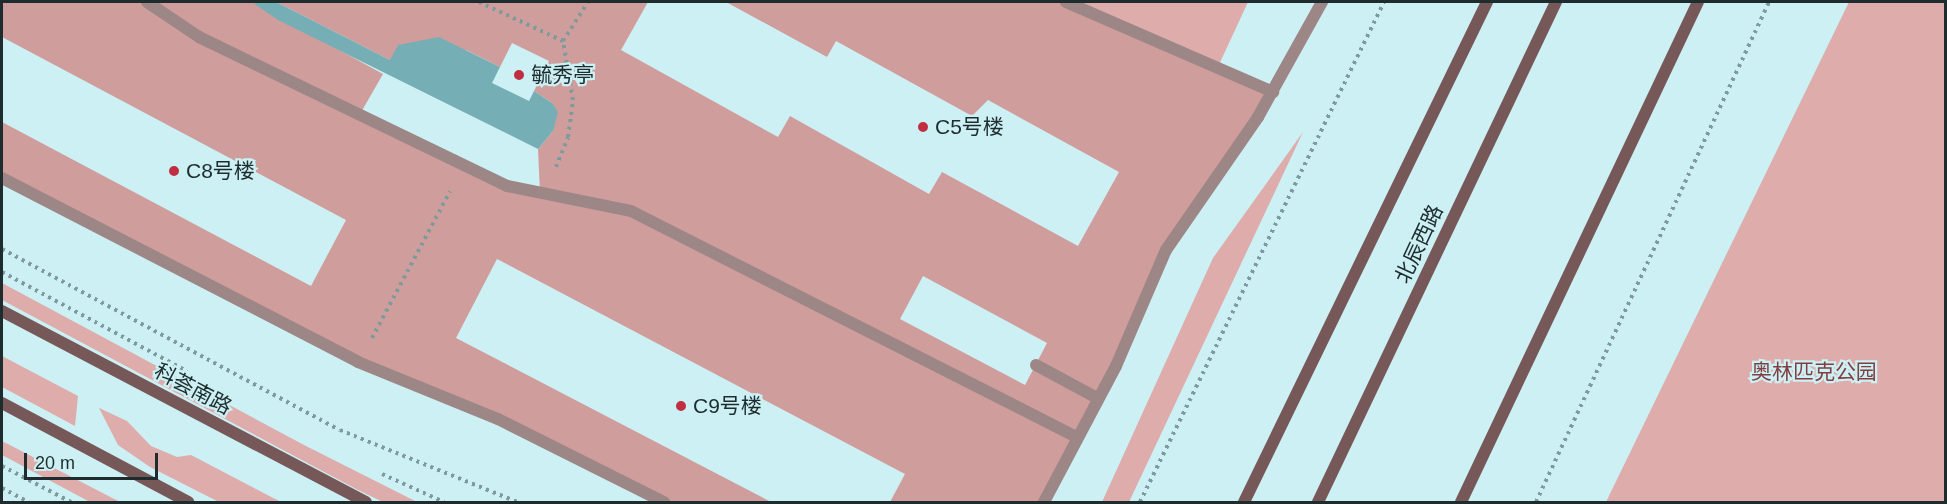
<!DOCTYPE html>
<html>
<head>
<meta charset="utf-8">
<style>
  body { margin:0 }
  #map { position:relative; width:1947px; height:504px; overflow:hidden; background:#ccf0f4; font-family:Arial,"Noto Sans SC",sans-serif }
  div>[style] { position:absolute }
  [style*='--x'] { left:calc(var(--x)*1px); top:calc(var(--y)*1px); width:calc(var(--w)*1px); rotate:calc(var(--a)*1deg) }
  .green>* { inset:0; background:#ddacab }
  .forest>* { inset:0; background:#d09d9d }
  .water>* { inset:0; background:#75aeb5 }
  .path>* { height:4px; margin-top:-2px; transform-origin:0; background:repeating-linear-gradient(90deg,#7f9a9d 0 3px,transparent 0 7.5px) }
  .lane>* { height:12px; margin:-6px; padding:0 6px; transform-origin:6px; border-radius:6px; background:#9d8686 }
  .street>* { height:12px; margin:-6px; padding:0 6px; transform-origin:6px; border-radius:6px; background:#9d8686 }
  .secondary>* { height:12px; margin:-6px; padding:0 6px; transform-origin:6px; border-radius:6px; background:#775858 }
  .dots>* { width:16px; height:16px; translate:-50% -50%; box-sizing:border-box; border:3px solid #ccf0f4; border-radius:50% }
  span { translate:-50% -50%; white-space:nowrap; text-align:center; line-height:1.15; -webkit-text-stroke:4.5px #ccf0f4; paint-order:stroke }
  .poi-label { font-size:21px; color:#1e2c2e }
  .left { translate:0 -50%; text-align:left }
  .street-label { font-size:21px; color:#1e2c2e }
  .park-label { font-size:21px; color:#813f42 }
  .frame { position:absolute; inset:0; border:3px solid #1e2c2e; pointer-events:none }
  .scale { position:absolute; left:24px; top:453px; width:134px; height:27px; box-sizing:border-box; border:3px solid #1e2c2e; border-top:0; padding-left:8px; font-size:18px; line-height:21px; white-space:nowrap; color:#1e2c2e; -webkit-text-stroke:4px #ccf0f4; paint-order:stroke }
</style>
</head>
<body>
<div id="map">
  <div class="green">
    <i style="clip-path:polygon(1066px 2px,1248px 2px,1217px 69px)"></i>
    <i style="clip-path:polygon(1849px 2px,1945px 2px,1945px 502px,1606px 502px)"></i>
    <i style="clip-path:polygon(1303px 132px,1129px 502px,1102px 502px,1213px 258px)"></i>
    <i style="clip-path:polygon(2px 283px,304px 445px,417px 502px,383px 502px,358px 490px,2px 300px)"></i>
    <i style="clip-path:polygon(2px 356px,78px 396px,75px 426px,2px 387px)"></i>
    <i style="clip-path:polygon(99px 408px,127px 421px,151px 446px,177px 457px,191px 455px,281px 502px,219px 502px,150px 467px,118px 445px)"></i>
    <i style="clip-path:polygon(2px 441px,120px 502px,90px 502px,2px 455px)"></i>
  </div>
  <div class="forest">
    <i style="clip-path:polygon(evenodd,2px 2px,252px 2px,383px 74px,360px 114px,507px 186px,540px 193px,538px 149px,553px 131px,552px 103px,534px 91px,549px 61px,512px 43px,500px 67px,466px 50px,394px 62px,276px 2px,648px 2px,621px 50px,778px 137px,790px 116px,929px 194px,942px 172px,1078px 246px,1119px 172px,988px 100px,972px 116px,836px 41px,827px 57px,726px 2px,1066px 2px,1273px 92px,1166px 250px,1044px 502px,890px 502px,905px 474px,497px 259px,456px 338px,771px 502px,664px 502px,498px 419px,358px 362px,2px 173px,2px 122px,311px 286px,346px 220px,2px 37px,2px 2px,923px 276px,1047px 343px,1025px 385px,900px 319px,923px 276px)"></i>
  </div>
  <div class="water">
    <i style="clip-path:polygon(252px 2px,276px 2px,390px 60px,398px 45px,439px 37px,500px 67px,492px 83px,529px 101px,534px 91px,552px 103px,558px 112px,553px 131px,538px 149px,278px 20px)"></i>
  </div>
  <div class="path">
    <i style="--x:479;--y:2;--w:93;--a:24.9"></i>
    <i style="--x:556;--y:167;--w:32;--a:-68"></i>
    <i style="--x:568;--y:137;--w:37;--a:-82"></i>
    <i style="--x:573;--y:100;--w:60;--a:-99.6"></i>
    <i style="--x:563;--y:41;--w:46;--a:-57.3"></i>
    <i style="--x:2;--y:249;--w:383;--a:28.2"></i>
    <i style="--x:340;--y:430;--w:191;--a:22.1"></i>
    <i style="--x:2;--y:272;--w:210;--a:28.2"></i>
    <i style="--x:372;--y:338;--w:166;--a:-62"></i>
    <i style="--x:2;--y:466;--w:78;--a:27.6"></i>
    <i style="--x:382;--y:474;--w:68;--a:24.3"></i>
    <i style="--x:2;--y:488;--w:30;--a:28"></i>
    <i style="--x:1140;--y:502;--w:556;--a:-63.99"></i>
    <i style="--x:1536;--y:502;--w:552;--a:-65.01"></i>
  </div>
  <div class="lane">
    <i style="--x:2;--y:178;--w:401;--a:27.3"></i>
    <i style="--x:358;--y:362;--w:151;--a:22.2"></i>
    <i style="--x:498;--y:419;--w:186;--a:26.6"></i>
    <i style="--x:1044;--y:502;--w:154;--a:-62.1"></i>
    <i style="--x:1116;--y:366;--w:126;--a:-66.7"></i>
    <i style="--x:1166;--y:250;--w:162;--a:-55.3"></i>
    <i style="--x:1258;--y:117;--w:132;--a:-60.9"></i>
  </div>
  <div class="street">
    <i style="--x:147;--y:2;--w:63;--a:33.9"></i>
    <i style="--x:199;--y:37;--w:342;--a:25.8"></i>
    <i style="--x:507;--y:186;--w:126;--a:11.4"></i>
    <i style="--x:631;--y:211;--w:499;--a:26.9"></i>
    <i style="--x:1066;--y:2;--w:226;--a:23.5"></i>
    <i style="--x:1036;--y:365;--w:69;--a:28.4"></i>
  </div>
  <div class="secondary">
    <i style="--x:2;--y:311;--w:411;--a:27.7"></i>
    <i style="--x:2;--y:403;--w:211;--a:28"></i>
    <i style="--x:1244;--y:502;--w:556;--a:-64.08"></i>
    <i style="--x:1318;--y:502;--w:554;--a:-64.55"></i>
    <i style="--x:1461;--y:502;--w:553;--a:-64.64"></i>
  </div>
  <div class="dots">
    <i style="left:519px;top:75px;background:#bf2e41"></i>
    <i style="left:923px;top:127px;background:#bf2e41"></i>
    <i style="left:174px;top:171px;background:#bf2e41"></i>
    <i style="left:681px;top:406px;background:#bf2e41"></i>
  </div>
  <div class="poi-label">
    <span class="left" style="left:531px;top:75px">毓秀亭</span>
    <span class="left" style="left:935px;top:127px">C5号楼</span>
    <span class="left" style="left:186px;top:171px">C8号楼</span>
    <span class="left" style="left:693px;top:406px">C9号楼</span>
  </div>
  <div class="street-label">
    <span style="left:1419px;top:244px;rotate:-65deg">北辰西路</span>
    <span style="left:193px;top:389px;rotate:28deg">科荟南路</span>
  </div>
  <div class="park-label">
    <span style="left:1814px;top:372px">奥林匹克公园</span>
  </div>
  <div class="frame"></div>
  <div class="scale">20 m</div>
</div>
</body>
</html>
